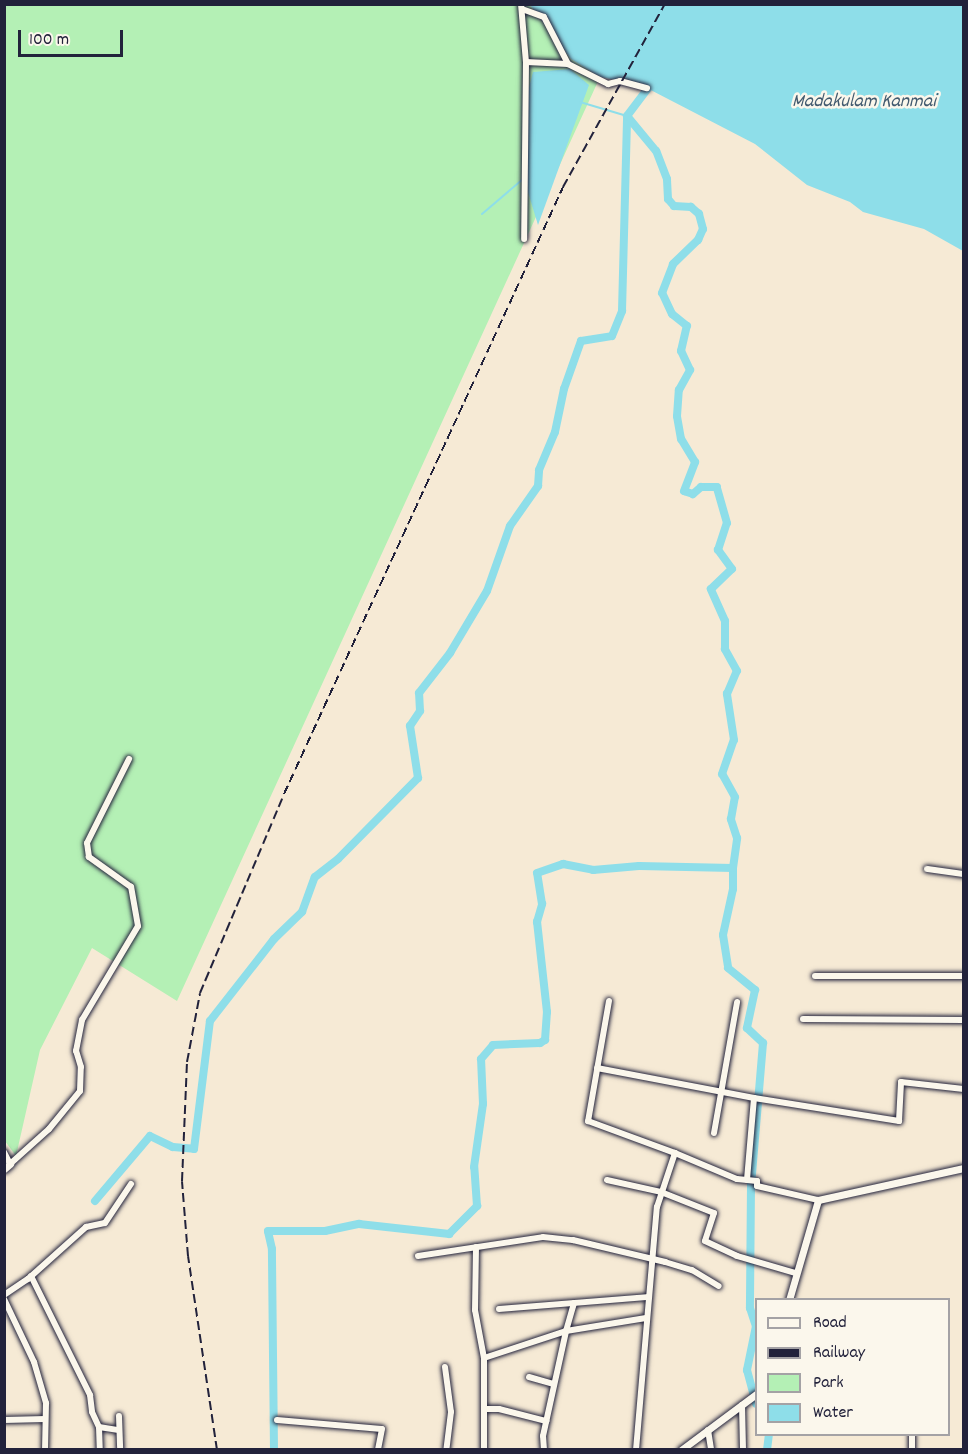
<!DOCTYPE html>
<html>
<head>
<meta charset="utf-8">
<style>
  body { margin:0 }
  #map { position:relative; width:968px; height:1454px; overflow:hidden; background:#f6ead5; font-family:Dekko,sans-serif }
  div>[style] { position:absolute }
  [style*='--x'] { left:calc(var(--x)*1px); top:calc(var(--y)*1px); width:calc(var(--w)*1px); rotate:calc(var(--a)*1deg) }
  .green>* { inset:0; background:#b4f0b5 }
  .water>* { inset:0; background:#8edee9 }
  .stream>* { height:2px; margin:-1px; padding:0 1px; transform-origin:1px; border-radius:1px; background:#8edee9 }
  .canal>* { height:8px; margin:-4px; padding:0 4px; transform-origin:4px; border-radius:4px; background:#8edee9 }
  .roads { filter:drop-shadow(0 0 2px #22223b) drop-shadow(0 0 2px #22223b) }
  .minor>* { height:6px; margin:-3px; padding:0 3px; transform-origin:3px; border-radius:3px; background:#fbf7ec }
  .tertiary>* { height:7px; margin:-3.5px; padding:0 3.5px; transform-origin:3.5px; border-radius:3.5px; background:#fbf7ec }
  .rail>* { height:2px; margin-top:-1px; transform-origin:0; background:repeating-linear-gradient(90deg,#22223b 0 9px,transparent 0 13.5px) }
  span { translate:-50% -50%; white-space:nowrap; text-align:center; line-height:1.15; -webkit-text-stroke:5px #fbf7ec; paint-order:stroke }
  .water-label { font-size:20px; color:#425a6f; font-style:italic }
  .frame { position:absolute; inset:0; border:6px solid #22223b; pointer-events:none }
  .legend { position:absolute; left:755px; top:1298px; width:195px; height:138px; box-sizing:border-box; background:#fbf7ec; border:2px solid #a4a2a5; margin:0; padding:8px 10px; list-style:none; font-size:18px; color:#22223b }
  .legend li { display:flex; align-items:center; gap:12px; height:30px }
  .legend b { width:30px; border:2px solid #a4a2a5 }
  .scale { position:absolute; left:18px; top:30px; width:105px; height:27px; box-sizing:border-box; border:3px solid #22223b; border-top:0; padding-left:8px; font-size:18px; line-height:21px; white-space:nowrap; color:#22223b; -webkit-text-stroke:4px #fbf7ec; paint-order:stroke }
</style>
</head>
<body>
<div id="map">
  <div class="green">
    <i style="clip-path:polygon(5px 5px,530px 5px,571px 59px,600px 77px,177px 1001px,92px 948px,40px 1050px,16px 1156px,5px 1141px)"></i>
  </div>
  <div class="water">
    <i style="clip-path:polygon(530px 5px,963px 5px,963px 251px,924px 229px,863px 212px,850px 202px,807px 185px,755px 144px,641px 85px,600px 77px,571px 59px)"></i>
    <i style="clip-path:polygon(570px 69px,589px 85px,538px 225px,524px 179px,527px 95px,533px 72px)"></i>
  </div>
  <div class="stream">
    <i style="--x:580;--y:102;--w:49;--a:16.6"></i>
    <i style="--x:482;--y:214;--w:54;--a:-40.5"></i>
  </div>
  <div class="canal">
    <i style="--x:733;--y:868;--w:21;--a:90"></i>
    <i style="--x:733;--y:889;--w:47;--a:102.3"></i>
    <i style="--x:723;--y:935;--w:33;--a:81"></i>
    <i style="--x:728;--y:968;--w:35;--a:39"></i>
    <i style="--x:755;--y:990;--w:39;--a:102"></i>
    <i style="--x:747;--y:1028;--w:22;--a:43"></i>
    <i style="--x:763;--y:1043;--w:143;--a:94.8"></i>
    <i style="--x:751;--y:1185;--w:123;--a:90.5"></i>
    <i style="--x:750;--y:1308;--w:19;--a:72"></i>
    <i style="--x:756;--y:1326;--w:45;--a:101.6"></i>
    <i style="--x:747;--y:1370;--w:35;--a:75"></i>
    <i style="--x:95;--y:1201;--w:85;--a:-49.8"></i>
    <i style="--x:150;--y:1136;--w:25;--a:26"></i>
    <i style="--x:173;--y:1147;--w:21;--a:5"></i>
    <i style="--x:194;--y:1149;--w:129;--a:-82.9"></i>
    <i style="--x:210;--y:1021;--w:104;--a:-52"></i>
    <i style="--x:274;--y:939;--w:39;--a:-44"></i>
    <i style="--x:302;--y:912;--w:37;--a:-70"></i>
    <i style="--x:315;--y:877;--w:29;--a:-38"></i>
    <i style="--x:338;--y:859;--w:114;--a:-45.4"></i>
    <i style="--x:418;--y:778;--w:53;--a:-98.7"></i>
    <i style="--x:410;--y:726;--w:18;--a:-56"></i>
    <i style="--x:420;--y:711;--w:18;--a:-93"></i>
    <i style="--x:419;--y:693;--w:51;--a:-52.2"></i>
    <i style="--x:450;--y:653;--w:72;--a:-59.2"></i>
    <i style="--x:487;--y:591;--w:69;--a:-70.5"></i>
    <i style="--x:510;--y:526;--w:49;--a:-55"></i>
    <i style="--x:538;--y:486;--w:16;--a:-86"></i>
    <i style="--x:539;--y:470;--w:41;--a:-67.2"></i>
    <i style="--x:555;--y:432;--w:44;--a:-78.2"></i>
    <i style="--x:564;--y:389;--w:51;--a:-70.5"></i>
    <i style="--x:581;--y:341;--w:31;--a:-9"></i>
    <i style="--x:612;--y:336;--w:27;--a:-68"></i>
    <i style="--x:622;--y:311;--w:195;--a:-88.5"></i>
    <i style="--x:274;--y:1450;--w:201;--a:-90.6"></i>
    <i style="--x:272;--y:1249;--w:18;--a:-103"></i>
    <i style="--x:268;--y:1231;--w:57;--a:0"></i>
    <i style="--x:325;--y:1231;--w:35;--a:-12"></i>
    <i style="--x:359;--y:1224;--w:91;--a:6.3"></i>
    <i style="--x:449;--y:1234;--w:40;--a:-45"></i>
    <i style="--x:477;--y:1206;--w:39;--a:-94"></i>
    <i style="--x:474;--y:1167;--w:64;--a:-81.9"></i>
    <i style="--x:483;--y:1104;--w:45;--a:-92.5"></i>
    <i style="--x:481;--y:1059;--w:18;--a:-49"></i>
    <i style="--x:493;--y:1045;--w:47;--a:-2.4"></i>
    <i style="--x:540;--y:1043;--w:6;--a:-31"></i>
    <i style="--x:545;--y:1040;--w:28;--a:-86"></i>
    <i style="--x:547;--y:1012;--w:91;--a:-96.3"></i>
    <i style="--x:537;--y:922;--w:19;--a:-74"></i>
    <i style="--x:542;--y:904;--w:31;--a:-99"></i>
    <i style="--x:537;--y:873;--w:28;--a:-19"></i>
    <i style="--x:563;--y:864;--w:31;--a:11"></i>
    <i style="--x:593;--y:870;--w:46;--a:-5"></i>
    <i style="--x:639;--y:866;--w:94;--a:1.2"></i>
    <i style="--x:733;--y:868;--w:30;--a:-82"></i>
    <i style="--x:737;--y:838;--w:20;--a:-108"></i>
    <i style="--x:731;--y:819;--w:22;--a:-80"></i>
    <i style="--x:735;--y:797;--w:26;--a:-119"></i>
    <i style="--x:722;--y:774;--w:36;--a:-71"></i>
    <i style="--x:734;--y:740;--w:47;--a:-98.7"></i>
    <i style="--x:727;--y:694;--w:25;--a:-67"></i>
    <i style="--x:737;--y:671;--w:25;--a:-119"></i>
    <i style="--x:725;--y:649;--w:28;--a:-90"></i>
    <i style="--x:725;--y:621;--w:35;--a:-114"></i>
    <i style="--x:711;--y:589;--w:29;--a:-44"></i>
    <i style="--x:732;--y:569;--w:24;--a:-126"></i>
    <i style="--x:718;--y:550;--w:28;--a:-72"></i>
    <i style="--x:727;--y:523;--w:37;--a:-106"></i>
    <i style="--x:717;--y:487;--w:16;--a:180"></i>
    <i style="--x:701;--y:487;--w:11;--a:139"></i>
    <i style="--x:693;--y:494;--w:9;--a:-162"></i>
    <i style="--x:684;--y:491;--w:31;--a:-69"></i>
    <i style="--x:695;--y:462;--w:27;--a:-121"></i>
    <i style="--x:681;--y:439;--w:23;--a:-100"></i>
    <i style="--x:677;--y:416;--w:26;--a:-86"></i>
    <i style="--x:679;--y:390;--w:23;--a:-61"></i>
    <i style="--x:690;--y:370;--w:21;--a:-115"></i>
    <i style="--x:681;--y:351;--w:26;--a:-77"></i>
    <i style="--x:687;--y:326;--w:19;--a:-141"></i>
    <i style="--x:672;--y:314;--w:23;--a:-115"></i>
    <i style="--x:662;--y:293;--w:31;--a:-69"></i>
    <i style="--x:673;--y:264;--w:35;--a:-44"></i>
    <i style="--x:698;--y:240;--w:12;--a:-66"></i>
    <i style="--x:703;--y:229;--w:16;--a:-105"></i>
    <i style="--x:699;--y:214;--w:11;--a:-139"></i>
    <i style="--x:691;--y:207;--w:17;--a:-177"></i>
    <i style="--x:674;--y:206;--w:9;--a:-131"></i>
    <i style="--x:668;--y:199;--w:20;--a:-93"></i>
    <i style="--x:667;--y:179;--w:30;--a:-111"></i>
    <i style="--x:656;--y:151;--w:45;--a:-129.6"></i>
    <i style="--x:627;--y:116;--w:40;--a:-53"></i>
    <i style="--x:767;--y:1450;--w:16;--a:-83"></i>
  </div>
  <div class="roads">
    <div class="minor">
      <i style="--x:521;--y:4;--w:58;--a:85.1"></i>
      <i style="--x:526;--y:62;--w:177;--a:90.6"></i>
      <i style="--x:522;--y:9;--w:23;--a:20"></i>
      <i style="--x:544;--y:17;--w:53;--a:62.9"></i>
      <i style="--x:526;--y:62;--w:42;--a:2.7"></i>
      <i style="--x:568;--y:64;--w:45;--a:26.6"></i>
      <i style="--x:608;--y:84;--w:12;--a:-14"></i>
      <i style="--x:620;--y:81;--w:28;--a:15"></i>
      <i style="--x:927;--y:869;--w:37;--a:8"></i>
      <i style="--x:815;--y:976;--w:149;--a:0"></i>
      <i style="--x:609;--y:1001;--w:122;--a:99.9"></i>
      <i style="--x:588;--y:1121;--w:93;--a:20.2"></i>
      <i style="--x:803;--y:1019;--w:161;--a:0.4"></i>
      <i style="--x:597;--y:1068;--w:160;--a:10.8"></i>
      <i style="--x:754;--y:1098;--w:82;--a:94.9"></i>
      <i style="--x:754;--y:1098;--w:147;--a:9"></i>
      <i style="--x:899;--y:1121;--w:39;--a:-87"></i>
      <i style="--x:901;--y:1082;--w:63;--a:6.3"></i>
      <i style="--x:714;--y:1133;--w:133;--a:-80"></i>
      <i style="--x:4;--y:1152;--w:13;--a:63"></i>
      <i style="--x:10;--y:1164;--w:52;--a:-41.9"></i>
      <i style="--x:49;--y:1129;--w:49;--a:-50.8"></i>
      <i style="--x:80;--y:1091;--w:24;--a:-88"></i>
      <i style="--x:81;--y:1067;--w:17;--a:-107"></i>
      <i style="--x:76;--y:1051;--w:32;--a:-79"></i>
      <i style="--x:82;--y:1020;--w:109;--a:-59.2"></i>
      <i style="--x:138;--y:926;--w:40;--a:-100"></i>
      <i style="--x:131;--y:887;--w:52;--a:-144.5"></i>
      <i style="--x:89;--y:857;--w:14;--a:-98"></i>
      <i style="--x:87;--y:843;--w:94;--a:-63.4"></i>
      <i style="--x:607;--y:1180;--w:55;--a:12.5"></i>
      <i style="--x:661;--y:1192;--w:57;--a:21.6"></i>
      <i style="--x:714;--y:1213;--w:29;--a:108"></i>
      <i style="--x:705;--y:1241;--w:35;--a:25"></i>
      <i style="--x:737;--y:1256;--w:60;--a:16.3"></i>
      <i style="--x:476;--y:1247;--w:63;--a:90.9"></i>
      <i style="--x:475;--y:1310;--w:49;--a:79.4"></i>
      <i style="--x:418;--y:1256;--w:126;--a:-8.6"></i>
      <i style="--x:543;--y:1237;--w:30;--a:6"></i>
      <i style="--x:573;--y:1240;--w:95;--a:13.4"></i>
      <i style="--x:665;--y:1262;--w:28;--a:17"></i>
      <i style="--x:692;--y:1270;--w:31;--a:31"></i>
      <i style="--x:31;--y:1276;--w:133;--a:63.6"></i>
      <i style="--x:90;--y:1395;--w:17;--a:83"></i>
      <i style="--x:92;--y:1412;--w:17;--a:65"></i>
      <i style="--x:99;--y:1427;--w:20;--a:9"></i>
      <i style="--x:4;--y:1295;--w:29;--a:-34"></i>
      <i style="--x:28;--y:1279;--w:78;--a:-41.9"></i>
      <i style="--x:86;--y:1227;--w:19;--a:-12"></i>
      <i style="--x:105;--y:1223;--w:47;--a:-56.3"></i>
      <i style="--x:4;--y:1299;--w:70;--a:64.5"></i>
      <i style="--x:34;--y:1362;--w:43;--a:73.7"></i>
      <i style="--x:46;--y:1403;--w:47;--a:91.2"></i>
      <i style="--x:499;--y:1309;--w:148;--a:-4.6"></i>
      <i style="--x:445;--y:1367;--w:45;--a:82.4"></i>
      <i style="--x:451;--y:1412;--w:38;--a:97"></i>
      <i style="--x:529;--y:1377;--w:26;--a:16"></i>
      <i style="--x:742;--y:1405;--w:45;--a:88.7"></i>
      <i style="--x:484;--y:1409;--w:15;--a:0"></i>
      <i style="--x:499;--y:1409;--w:49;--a:14.3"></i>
      <i style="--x:119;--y:1416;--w:34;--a:88"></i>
      <i style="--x:4;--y:1420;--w:41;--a:-1.4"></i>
      <i style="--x:277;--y:1420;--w:105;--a:4.9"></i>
      <i style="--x:382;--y:1429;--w:21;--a:101"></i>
      <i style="--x:99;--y:1427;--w:23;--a:88"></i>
      <i style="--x:708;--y:1430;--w:20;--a:81"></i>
      <i style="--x:484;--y:1450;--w:92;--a:-90"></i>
      <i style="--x:484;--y:1358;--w:86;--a:-18.2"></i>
      <i style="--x:566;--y:1331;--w:29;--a:-74"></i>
      <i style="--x:544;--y:1450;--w:14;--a:-94"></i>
      <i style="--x:543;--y:1436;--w:107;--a:-77.6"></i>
      <i style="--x:566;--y:1331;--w:81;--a:-9.2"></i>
      <i style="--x:636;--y:1450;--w:244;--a:-85.1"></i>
      <i style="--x:657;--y:1207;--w:57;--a:-71.6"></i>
      <i style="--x:675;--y:1153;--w:67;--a:22.8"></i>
      <i style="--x:737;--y:1179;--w:20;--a:6"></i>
      <i style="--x:757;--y:1181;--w:5;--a:90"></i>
      <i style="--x:757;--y:1186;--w:63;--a:12.9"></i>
      <i style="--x:912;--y:1450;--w:16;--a:-90"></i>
    </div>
    <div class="tertiary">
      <i style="--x:4;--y:1169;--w:8;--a:-40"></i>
      <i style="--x:789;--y:1300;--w:104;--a:-73.8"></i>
      <i style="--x:818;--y:1200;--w:149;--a:-12.4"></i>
      <i style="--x:681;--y:1450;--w:94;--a:-36.7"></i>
    </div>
  </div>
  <div class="rail">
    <i style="--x:217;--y:1450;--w:196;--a:-98.5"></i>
    <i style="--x:188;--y:1256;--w:75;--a:-94.6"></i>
    <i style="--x:182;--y:1181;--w:119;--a:-87.6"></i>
    <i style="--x:187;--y:1062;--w:70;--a:-79.3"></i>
    <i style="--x:200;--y:993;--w:216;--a:-67.1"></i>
    <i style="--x:284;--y:794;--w:668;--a:-65.31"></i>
    <i style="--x:563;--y:187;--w:210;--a:-60.9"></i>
  </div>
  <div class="water-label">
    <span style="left:864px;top:102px">Madakulam Kanmai</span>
  </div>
  <div class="frame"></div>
  <ul class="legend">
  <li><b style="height:8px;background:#fbf7ec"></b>Road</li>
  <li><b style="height:8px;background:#22223b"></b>Railway</li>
  <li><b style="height:16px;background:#b4f0b5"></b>Park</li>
  <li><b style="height:16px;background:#8edee9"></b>Water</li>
  </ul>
  <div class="scale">100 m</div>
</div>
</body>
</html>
